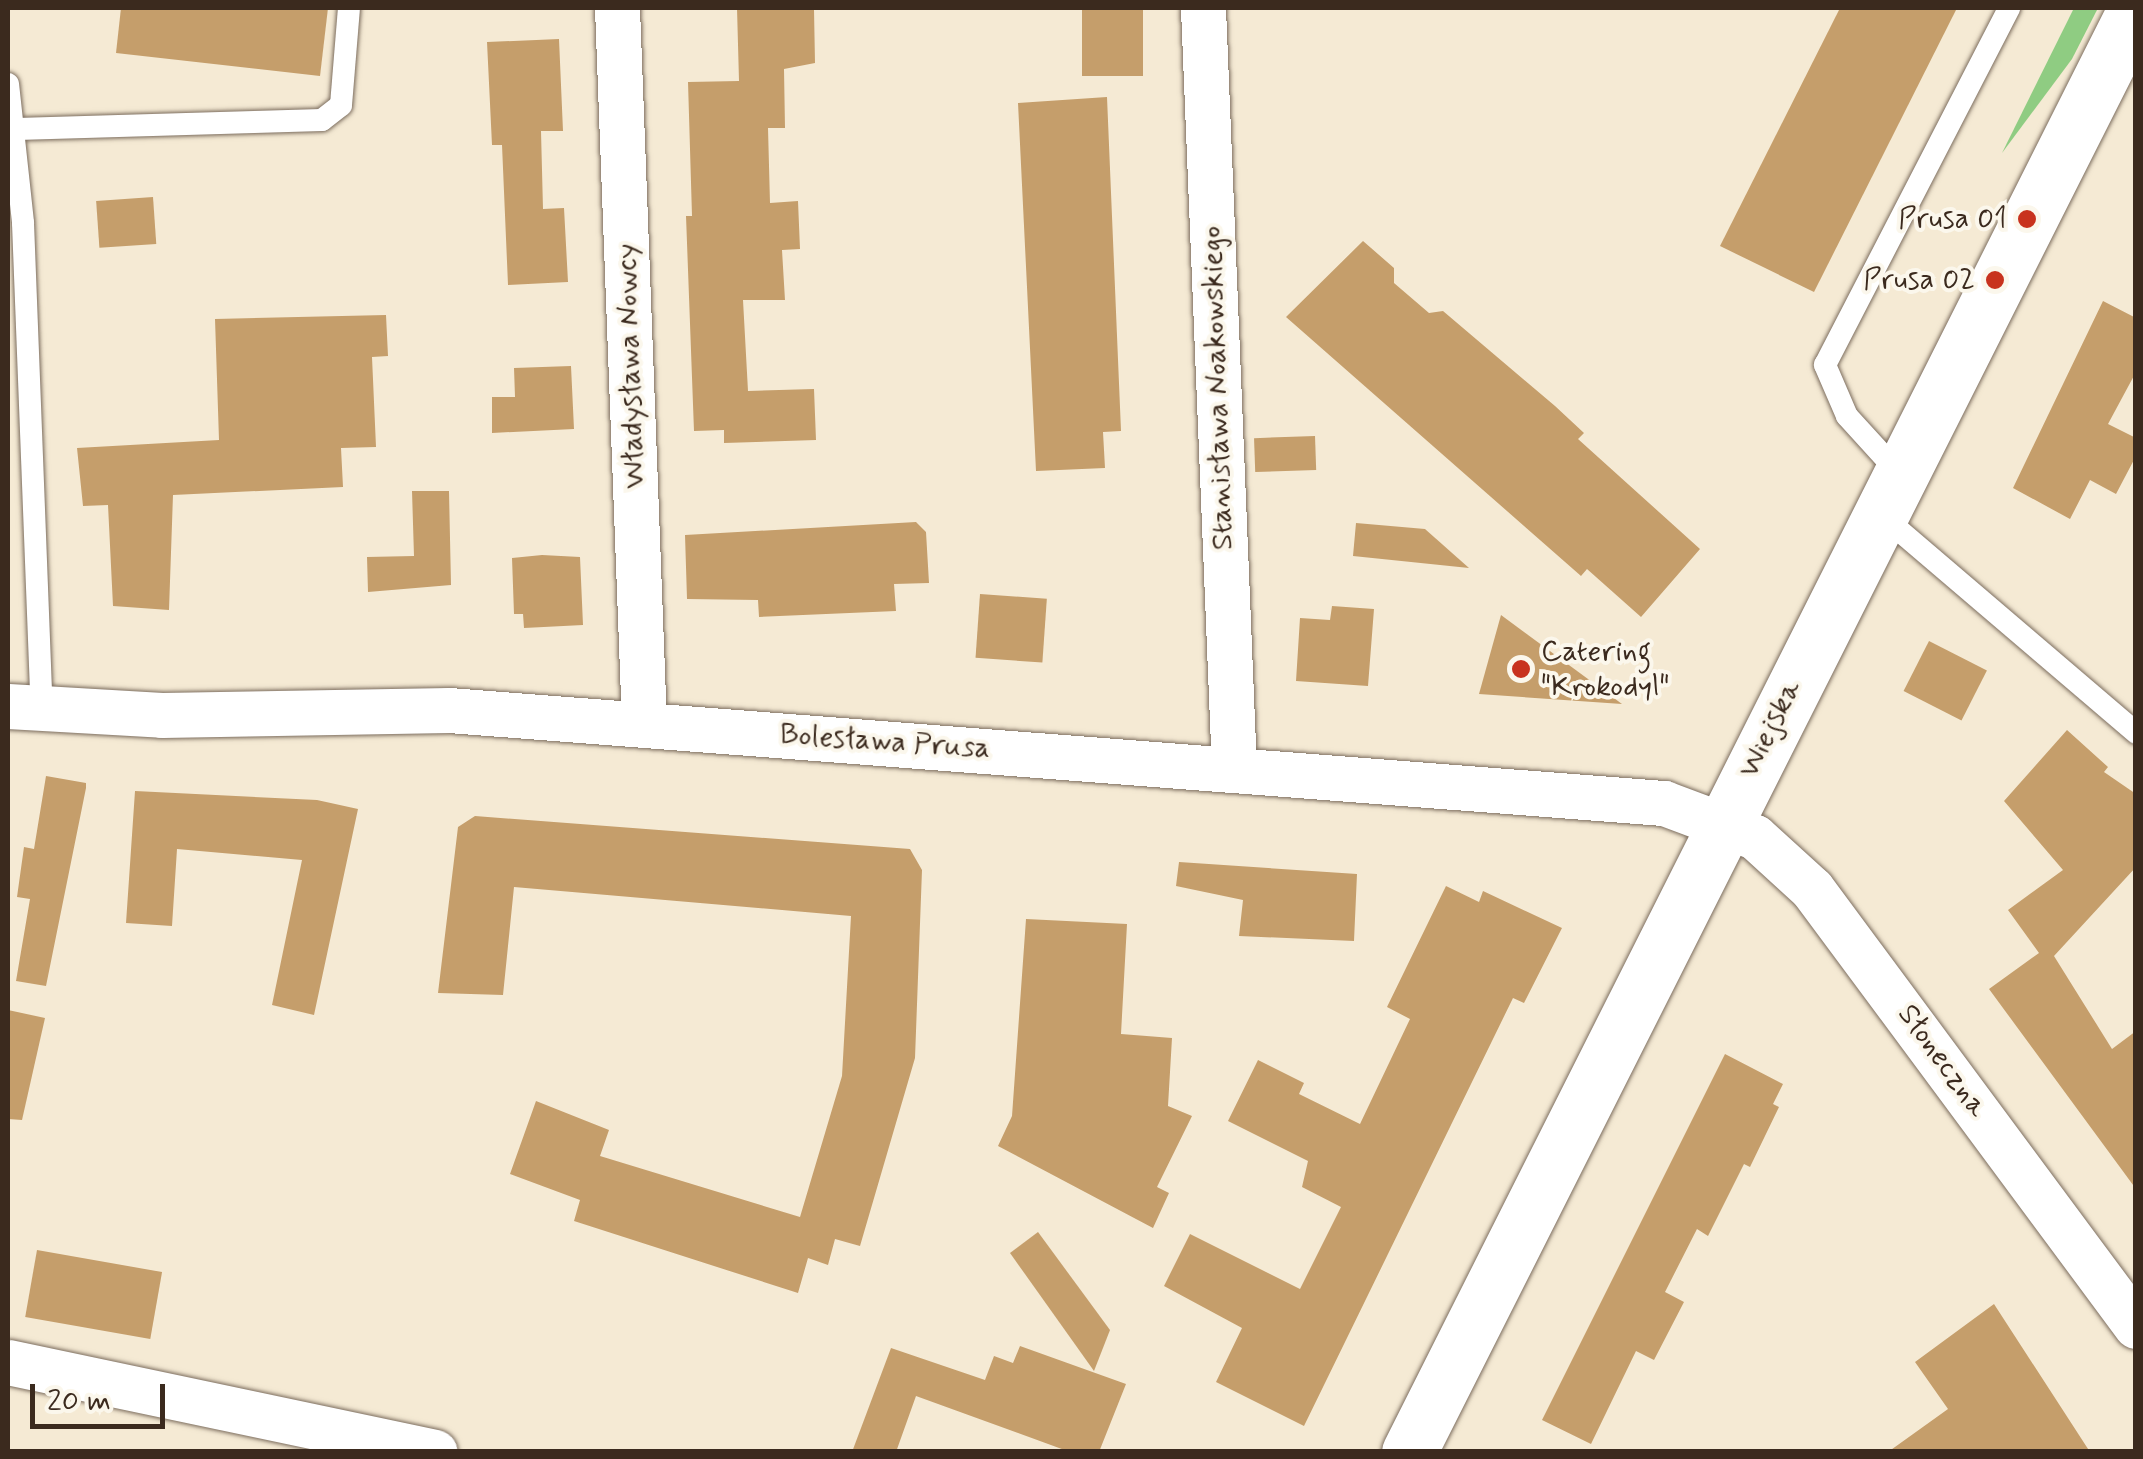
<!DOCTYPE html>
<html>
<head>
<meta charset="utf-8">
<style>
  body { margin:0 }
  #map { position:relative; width:2143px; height:1459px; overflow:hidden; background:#f5ead4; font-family:Mynerve,sans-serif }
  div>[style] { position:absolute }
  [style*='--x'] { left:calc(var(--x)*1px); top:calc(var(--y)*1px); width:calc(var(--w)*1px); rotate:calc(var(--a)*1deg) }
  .green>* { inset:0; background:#8fcc82 }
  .building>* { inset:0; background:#c59e6b; transform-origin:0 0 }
  .roads { filter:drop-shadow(0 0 2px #7c6d5e) drop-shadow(0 0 2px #7c6d5e) }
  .lane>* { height:22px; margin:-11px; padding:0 11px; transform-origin:11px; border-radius:11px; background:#fff }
  .street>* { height:45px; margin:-22.5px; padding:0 22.5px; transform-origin:22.5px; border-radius:22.5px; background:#fff }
  .secondary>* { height:55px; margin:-27.5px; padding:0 27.5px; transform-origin:27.5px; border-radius:27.5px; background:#fff }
  .dots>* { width:28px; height:28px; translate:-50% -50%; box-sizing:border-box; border:5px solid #fbf7ec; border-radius:50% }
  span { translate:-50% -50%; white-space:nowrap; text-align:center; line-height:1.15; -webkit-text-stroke:8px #fbf7ec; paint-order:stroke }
  .poi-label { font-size:30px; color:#3b2a1e }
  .right { translate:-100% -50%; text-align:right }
  .left { translate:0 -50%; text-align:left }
  .street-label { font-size:30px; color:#3b2a1e }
  .frame { position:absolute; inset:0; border:10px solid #3b2a1e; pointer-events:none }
  .scale { position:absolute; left:30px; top:1384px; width:135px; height:45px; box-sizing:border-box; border:5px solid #3b2a1e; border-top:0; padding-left:12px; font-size:30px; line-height:35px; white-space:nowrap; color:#3b2a1e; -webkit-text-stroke:8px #fbf7ec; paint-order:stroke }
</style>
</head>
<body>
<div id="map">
  <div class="green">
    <i style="clip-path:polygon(2074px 8px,2098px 8px,2072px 59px,2002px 153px)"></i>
  </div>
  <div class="building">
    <i style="clip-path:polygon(121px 8px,328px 8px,320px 76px,116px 53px)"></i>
    <i style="clip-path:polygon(737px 8px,814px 9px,815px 63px,784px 69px,785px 128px,768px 128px,770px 203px,798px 201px,800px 249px,782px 250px,785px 300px,743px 300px,748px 391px,814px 389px,816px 440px,724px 443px,724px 430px,694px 431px,686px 216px,692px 216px,688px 82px,739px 81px)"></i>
    <i style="left:1082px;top:8px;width:61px;height:68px"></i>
    <i style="clip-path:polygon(1840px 8px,1957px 8px,1814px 292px,1720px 246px)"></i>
    <i style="clip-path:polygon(559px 39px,563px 131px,541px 131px,543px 209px,564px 208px,568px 282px,508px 285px,502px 145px,492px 145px,487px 42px)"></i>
    <i style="clip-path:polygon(1107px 97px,1121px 431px,1103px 432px,1105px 468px,1036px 471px,1018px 103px)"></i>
    <i style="left:153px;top:197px;width:47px;height:57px;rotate:86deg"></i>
    <i style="clip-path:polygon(1363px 241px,1394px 268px,1394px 283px,1429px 313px,1443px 311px,1555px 406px,1584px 433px,1578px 439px,1700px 549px,1641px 617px,1587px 569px,1581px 576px,1286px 317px)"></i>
    <i style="clip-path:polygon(2103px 301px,2136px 318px,2136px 372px,2108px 424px,2136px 438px,2136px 456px,2116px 494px,2090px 480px,2070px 519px,2013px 488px)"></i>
    <i style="clip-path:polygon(386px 315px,388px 356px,372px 357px,376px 447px,341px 448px,343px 487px,173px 495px,169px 610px,113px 606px,108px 505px,83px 506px,77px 448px,219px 440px,215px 319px)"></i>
    <i style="clip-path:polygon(571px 366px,574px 429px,492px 433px,492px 397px,515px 397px,514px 368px)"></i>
    <i style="left:1315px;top:436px;width:34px;height:61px;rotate:88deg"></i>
    <i style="clip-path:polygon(412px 491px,449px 491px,451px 585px,368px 592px,367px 557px,414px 556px)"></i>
    <i style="clip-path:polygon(916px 522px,926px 532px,929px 583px,894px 584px,896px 611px,759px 617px,758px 600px,687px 599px,685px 535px)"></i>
    <i style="clip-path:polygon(1356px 523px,1425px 529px,1469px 568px,1353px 556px)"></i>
    <i style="clip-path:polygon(542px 555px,580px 557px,583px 625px,524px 628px,523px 614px,514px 614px,512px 558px)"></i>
    <i style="left:980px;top:594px;width:67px;height:64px;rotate:4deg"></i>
    <i style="clip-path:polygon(1332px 606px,1374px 609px,1368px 686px,1296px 681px,1300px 618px,1330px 620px)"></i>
    <i style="clip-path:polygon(1501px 615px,1622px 704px,1479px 694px)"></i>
    <i style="left:1929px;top:641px;width:65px;height:56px;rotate:27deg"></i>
    <i style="clip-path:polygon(2067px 730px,2108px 767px,2104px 772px,2136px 794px,2136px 867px,2054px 956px,2112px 1049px,2136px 1031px,2136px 1189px,1989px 989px,2039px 953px,2008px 910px,2063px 870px,2004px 801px)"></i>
    <i style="clip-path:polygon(46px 776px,86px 783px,86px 788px,46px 986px,16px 981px,30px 899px,17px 897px,24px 847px,34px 849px)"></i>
    <i style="clip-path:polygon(135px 791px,317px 800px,358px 809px,314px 1015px,272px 1005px,302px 860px,177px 849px,172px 926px,126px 923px)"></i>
    <i style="clip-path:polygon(475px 816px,910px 849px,922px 870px,915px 1058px,860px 1246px,835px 1239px,828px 1265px,808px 1258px,798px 1293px,574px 1221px,580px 1200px,510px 1174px,536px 1101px,609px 1130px,600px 1156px,800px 1217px,842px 1076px,851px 916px,514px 887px,503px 995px,438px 993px,458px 827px)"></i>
    <i style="clip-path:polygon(1179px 862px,1357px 874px,1354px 941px,1239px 936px,1243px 900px,1176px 886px)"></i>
    <i style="clip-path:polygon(1446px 886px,1479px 902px,1483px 891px,1562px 928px,1524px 1003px,1513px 998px,1304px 1426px,1216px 1382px,1242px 1328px,1164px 1286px,1190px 1234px,1300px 1289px,1341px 1207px,1302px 1187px,1308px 1161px,1228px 1121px,1258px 1060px,1304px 1083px,1299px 1094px,1360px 1124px,1410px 1019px,1387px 1007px)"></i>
    <i style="clip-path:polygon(1026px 919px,1127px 924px,1121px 1034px,1172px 1038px,1168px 1106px,1192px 1116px,1157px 1187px,1169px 1193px,1153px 1228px,998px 1146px,1012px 1116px)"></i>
    <i style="clip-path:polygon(8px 1010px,45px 1018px,22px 1120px,8px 1119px)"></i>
    <i style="clip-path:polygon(1725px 1054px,1783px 1084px,1773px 1104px,1779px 1107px,1750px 1167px,1744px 1164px,1708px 1236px,1697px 1229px,1665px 1292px,1684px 1302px,1654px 1360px,1636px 1351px,1591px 1444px,1542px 1420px)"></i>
    <i style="clip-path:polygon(1038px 1232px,1110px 1330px,1094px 1371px,1010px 1253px)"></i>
    <i style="left:37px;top:1250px;width:127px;height:68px;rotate:10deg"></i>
    <i style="clip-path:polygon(1994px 1304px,2090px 1452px,1888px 1452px,1948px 1409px,1915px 1362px)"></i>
    <i style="clip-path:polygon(1020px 1346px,1126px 1384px,1099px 1452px,1070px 1452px,916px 1396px,896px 1452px,852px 1452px,891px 1348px,985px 1380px,994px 1356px,1013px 1363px)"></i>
  </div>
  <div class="roads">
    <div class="lane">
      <i style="--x:8;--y:84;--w:140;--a:83.8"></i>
      <i style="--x:23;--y:223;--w:484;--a:87.8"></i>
      <i style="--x:17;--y:129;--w:305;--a:-1.7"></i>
      <i style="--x:322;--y:120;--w:24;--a:-38"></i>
      <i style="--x:341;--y:105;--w:97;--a:-85.3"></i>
      <i style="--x:1898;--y:472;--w:76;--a:-132.3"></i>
      <i style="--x:1847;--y:416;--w:56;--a:-113.3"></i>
      <i style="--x:1825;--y:365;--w:402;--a:-62.7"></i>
      <i style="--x:1880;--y:514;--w:337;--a:40.5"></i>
    </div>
    <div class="street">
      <i style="--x:617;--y:8;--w:717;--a:87.84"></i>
      <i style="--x:1203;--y:8;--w:762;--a:87.67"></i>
      <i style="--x:8;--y:706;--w:154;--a:3.3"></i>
      <i style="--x:162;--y:715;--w:287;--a:-1"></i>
      <i style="--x:449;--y:710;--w:1219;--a:4.38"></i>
      <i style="--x:1664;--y:803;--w:97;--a:20.5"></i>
      <i style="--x:1755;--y:837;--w:77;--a:42.4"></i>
      <i style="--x:1812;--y:889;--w:544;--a:53.45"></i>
      <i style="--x:8;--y:1362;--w:436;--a:11.9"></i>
    </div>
    <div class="secondary">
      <i style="--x:1409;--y:1452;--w:1617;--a:-63.28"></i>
    </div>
  </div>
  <div class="dots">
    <i style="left:2027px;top:219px;background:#c8321e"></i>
    <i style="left:1995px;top:280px;background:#c8321e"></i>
    <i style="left:1521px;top:669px;background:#c8321e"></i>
  </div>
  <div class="poi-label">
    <span class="right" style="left:2007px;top:219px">Prusa 01</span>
    <span class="right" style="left:1975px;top:280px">Prusa 02</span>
    <span class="left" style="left:1541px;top:669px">Catering<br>"Krokodyl"</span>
  </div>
  <div class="street-label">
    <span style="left:631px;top:366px;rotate:-92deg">Władysława Nowcy</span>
    <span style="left:1218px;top:388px;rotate:-92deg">Stanisława Noakowskiego</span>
    <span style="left:1770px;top:729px;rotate:-64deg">Wiejska</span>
    <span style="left:885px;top:742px;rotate:4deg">Bolesława Prusa</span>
    <span style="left:1942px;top:1061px;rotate:54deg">Słoneczna</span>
  </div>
  <div class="frame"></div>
  <div class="scale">20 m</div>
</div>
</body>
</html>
